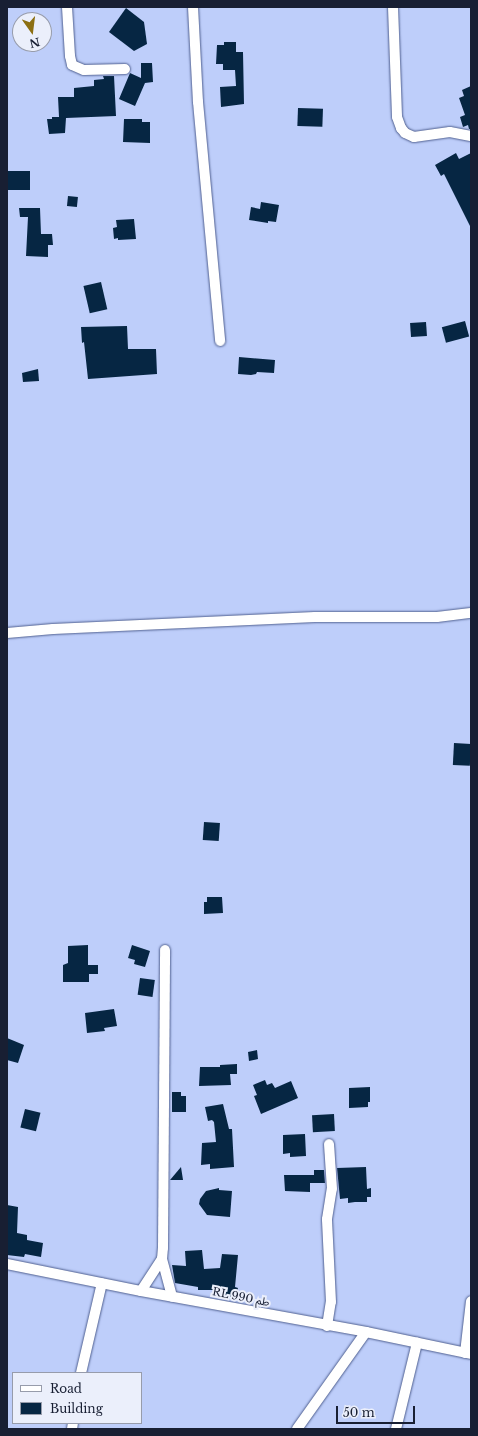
<!DOCTYPE html>
<html>
<head>
<meta charset="utf-8">
<style>
  body { margin:0 }
  #map { position:relative; width:478px; height:1436px; overflow:hidden; background:#becefa; font-family:"Libre Baskerville","Noto Sans Arabic",serif }
  div>[style] { position:absolute }
  [style*='--x'] { left:calc(var(--x)*1px); top:calc(var(--y)*1px); width:calc(var(--w)*1px); rotate:calc(var(--a)*1deg) }
  .building>* { inset:0; background:#062643; transform-origin:0 0 }
  .roads { filter:drop-shadow(0 0 1px #506090) drop-shadow(0 0 1px #506090) }
  .minor>* { height:10px; margin:-5px; padding:0 5px; transform-origin:5px; border-radius:5px; background:#fff }
  span { translate:-50% -50%; white-space:nowrap; text-align:center; line-height:1.15; -webkit-text-stroke:4px #ebeffb; paint-order:stroke }
  .street-label { font-size:11px; color:#181f33 }
  .frame { position:absolute; inset:0; border:8px solid #181f33; pointer-events:none }
  .legend { position:absolute; left:12px; top:1372px; width:130px; height:52px; box-sizing:border-box; background:#ebeffb; border:1px solid #979cab; margin:0; padding:5px 7px; list-style:none; font-size:12px; color:#181f33 }
  .legend li { display:flex; align-items:center; gap:8px; height:20px }
  .legend b { width:20px; border:1px solid #979cab }
  .north { position:absolute; left:12px; top:12px; width:40px; height:40px; box-sizing:border-box; background:#ebeffb; border:1px solid #979cab; border-radius:50%; rotate:166deg; font-size:11px; font-weight:700; line-height:16px; text-align:center; color:#181f33 }
  .north::after { content:''; display:block; margin:auto; width:14px; height:18px; background:#8c6f12; clip-path:polygon(50% 0,100% 100%,50% 72%,0 100%) }
  .scale { position:absolute; left:336px; top:1406px; width:79px; height:18px; box-sizing:border-box; border:2px solid #181f33; border-top:0; padding-left:5px; font-size:12px; line-height:14px; white-space:nowrap; color:#181f33; -webkit-text-stroke:3px #ebeffb; paint-order:stroke }
</style>
</head>
<body>
<div id="map">
  <div class="building">
    <i style="clip-path:polygon(126px 8px,144px 22px,147px 44px,134px 51px,109px 32px)"></i>
    <i style="clip-path:polygon(224px 42px,236px 42px,236px 52px,243px 52px,244px 104px,221px 107px,220px 87px,236px 86px,235px 70px,223px 70px,223px 64px,216px 64px,217px 45px,224px 45px)"></i>
    <i style="clip-path:polygon(141px 63px,152px 63px,153px 82px,145px 83px,135px 106px,119px 99px,130px 73px,141px 78px)"></i>
    <i style="clip-path:polygon(103px 76px,114px 76px,116px 116px,66px 118px,65px 133px,49px 134px,47px 119px,52px 119px,52px 117px,59px 117px,58px 97px,74px 97px,74px 88px,94px 86px,94px 80px,104px 79px)"></i>
    <i style="clip-path:polygon(471px 86px,471px 129px,469px 129px,468px 125px,463px 127px,460px 117px,465px 115px,459px 98px,464px 96px,462px 90px)"></i>
    <i style="left:298px;top:108px;width:25px;height:18px;rotate:2deg"></i>
    <i style="clip-path:polygon(124px 119px,142px 119px,142px 122px,150px 122px,150px 143px,123px 142px)"></i>
    <i style="clip-path:polygon(456px 153px,459px 159px,471px 153px,471px 228px,444px 174px,441px 176px,435px 165px)"></i>
    <i style="left:7px;top:171px;width:23px;height:19px"></i>
    <i style="left:68px;top:196px;width:10px;height:10px;rotate:6deg"></i>
    <i style="clip-path:polygon(261px 202px,279px 205px,276px 222px,268px 221px,268px 223px,249px 220px,251px 207px,260px 209px)"></i>
    <i style="clip-path:polygon(19px 208px,40px 208px,41px 234px,52px 234px,53px 245px,48px 245px,48px 257px,26px 256px,28px 217px,20px 217px)"></i>
    <i style="clip-path:polygon(134px 219px,136px 239px,118px 240px,118px 238px,114px 239px,113px 228px,117px 227px,116px 220px)"></i>
    <i style="left:101px;top:282px;width:28px;height:18px;rotate:77deg"></i>
    <i style="left:465px;top:321px;width:16px;height:24px;rotate:75deg"></i>
    <i style="left:426px;top:322px;width:14px;height:16px;rotate:86deg"></i>
    <i style="clip-path:polygon(127px 326px,128px 349px,156px 349px,157px 374px,88px 379px,84px 342px,82px 343px,81px 327px)"></i>
    <i style="clip-path:polygon(239px 357px,275px 360px,274px 373px,257px 372px,256px 374px,251px 375px,238px 374px)"></i>
    <i style="clip-path:polygon(38px 369px,39px 381px,23px 382px,22px 373px)"></i>
    <i style="left:454px;top:743px;width:17px;height:22px;rotate:3deg"></i>
    <i style="left:204px;top:822px;width:16px;height:18px;rotate:4deg"></i>
    <i style="clip-path:polygon(207px 897px,222px 897px,223px 913px,204px 914px,204px 902px,207px 902px)"></i>
    <i style="clip-path:polygon(88px 945px,88px 965px,98px 965px,98px 974px,89px 974px,89px 982px,63px 982px,63px 965px,68px 963px,68px 946px)"></i>
    <i style="clip-path:polygon(132px 945px,150px 951px,145px 967px,134px 964px,135px 960px,128px 958px)"></i>
    <i style="left:140px;top:978px;width:15px;height:17px;rotate:8deg"></i>
    <i style="clip-path:polygon(114px 1009px,117px 1026px,104px 1028px,105px 1031px,87px 1033px,85px 1013px)"></i>
    <i style="clip-path:polygon(7px 1038px,24px 1045px,18px 1063px,7px 1060px)"></i>
    <i style="clip-path:polygon(257px 1050px,258px 1059px,249px 1061px,248px 1052px)"></i>
    <i style="clip-path:polygon(237px 1064px,237px 1074px,230px 1074px,231px 1085px,199px 1086px,200px 1067px,220px 1067px,220px 1065px)"></i>
    <i style="clip-path:polygon(265px 1080px,267px 1085px,272px 1083px,275px 1088px,291px 1081px,298px 1098px,261px 1114px,254px 1096px,257px 1095px,253px 1085px)"></i>
    <i style="clip-path:polygon(370px 1087px,370px 1102px,368px 1102px,368px 1107px,349px 1108px,349px 1088px)"></i>
    <i style="clip-path:polygon(172px 1092px,181px 1092px,181px 1096px,186px 1096px,186px 1112px,172px 1112px)"></i>
    <i style="clip-path:polygon(223px 1104px,229px 1129px,232px 1129px,234px 1167px,210px 1169px,210px 1164px,201px 1165px,202px 1143px,216px 1142px,214px 1122px,212px 1120px,208px 1121px,205px 1107px)"></i>
    <i style="left:25px;top:1109px;width:16px;height:19px;rotate:14deg"></i>
    <i style="left:334px;top:1114px;width:17px;height:22px;rotate:87deg"></i>
    <i style="clip-path:polygon(305px 1134px,306px 1156px,290px 1157px,290px 1153px,283px 1154px,283px 1135px)"></i>
    <i style="clip-path:polygon(181px 1167px,183px 1180px,170px 1180px)"></i>
    <i style="clip-path:polygon(366px 1167px,367px 1189px,371px 1188px,371px 1197px,367px 1197px,367px 1202px,355px 1202px,348px 1203px,348px 1198px,340px 1199px,337px 1168px)"></i>
    <i style="clip-path:polygon(314px 1170px,324px 1170px,325px 1183px,310px 1183px,310px 1192px,285px 1191px,284px 1175px,314px 1175px)"></i>
    <i style="clip-path:polygon(219px 1188px,219px 1190px,232px 1191px,230px 1217px,207px 1215px,199px 1204px,200px 1199px,206px 1191px)"></i>
    <i style="clip-path:polygon(7px 1205px,18px 1207px,17px 1233px,27px 1235px,27px 1240px,43px 1243px,41px 1257px,25px 1254px,24px 1257px,7px 1255px)"></i>
    <i style="clip-path:polygon(202px 1250px,204px 1269px,220px 1268px,222px 1254px,238px 1255px,235px 1287px,238px 1288px,235px 1298px,223px 1295px,225px 1290px,198px 1290px,198px 1287px,175px 1283px,172px 1265px,186px 1266px,185px 1251px)"></i>
  </div>
  <div class="roads">
    <div class="minor">
      <i style="--x:67;--y:7;--w:49;--a:86.5"></i>
      <i style="--x:70;--y:56;--w:9;--a:77"></i>
      <i style="--x:72;--y:65;--w:13;--a:23"></i>
      <i style="--x:84;--y:70;--w:41;--a:-1.4"></i>
      <i style="--x:193;--y:7;--w:95;--a:87"></i>
      <i style="--x:198;--y:102;--w:240;--a:84.7"></i>
      <i style="--x:393;--y:7;--w:110;--a:87.9"></i>
      <i style="--x:397;--y:117;--w:12;--a:70"></i>
      <i style="--x:401;--y:128;--w:6;--a:51"></i>
      <i style="--x:405;--y:133;--w:10;--a:24"></i>
      <i style="--x:414;--y:137;--w:36;--a:-8"></i>
      <i style="--x:450;--y:132;--w:21;--a:11"></i>
      <i style="--x:7;--y:633;--w:46;--a:-5"></i>
      <i style="--x:53;--y:629;--w:262;--a:-2.6"></i>
      <i style="--x:315;--y:617;--w:122;--a:0"></i>
      <i style="--x:437;--y:617;--w:34;--a:-7"></i>
      <i style="--x:162;--y:1259;--w:39;--a:75"></i>
      <i style="--x:7;--y:1264;--w:137;--a:11.4"></i>
      <i style="--x:141;--y:1291;--w:229;--a:10.3"></i>
      <i style="--x:366;--y:1332;--w:107;--a:11.8"></i>
      <i style="--x:141;--y:1291;--w:38;--a:-57"></i>
      <i style="--x:162;--y:1259;--w:11;--a:-85"></i>
      <i style="--x:163;--y:1248;--w:298;--a:-89.6"></i>
      <i style="--x:327;--y:1326;--w:24;--a:-81"></i>
      <i style="--x:331;--y:1302;--w:83;--a:-92.8"></i>
      <i style="--x:327;--y:1219;--w:30;--a:-81"></i>
      <i style="--x:332;--y:1189;--w:45;--a:-93.8"></i>
      <i style="--x:465;--y:1353;--w:52;--a:-83.4"></i>
      <i style="--x:81;--y:1373;--w:92;--a:-76.9"></i>
      <i style="--x:72;--y:1429;--w:6;--a:-81"></i>
      <i style="--x:297;--y:1429;--w:119;--a:-54.6"></i>
      <i style="--x:396;--y:1429;--w:89;--a:-76.3"></i>
    </div>
  </div>
  <div class="street-label">
    <span style="left:241px;top:1297px;rotate:11deg">RL طم 990</span>
  </div>
  <div class="frame"></div>
  <ul class="legend">
  <li><b style="height:5px;background:#fff"></b>Road</li>
  <li><b style="height:11px;background:#062643"></b>Building</li>
  </ul>
  <div class="north">N</div>
  <div class="scale">50 m</div>
</div>
</body>
</html>
